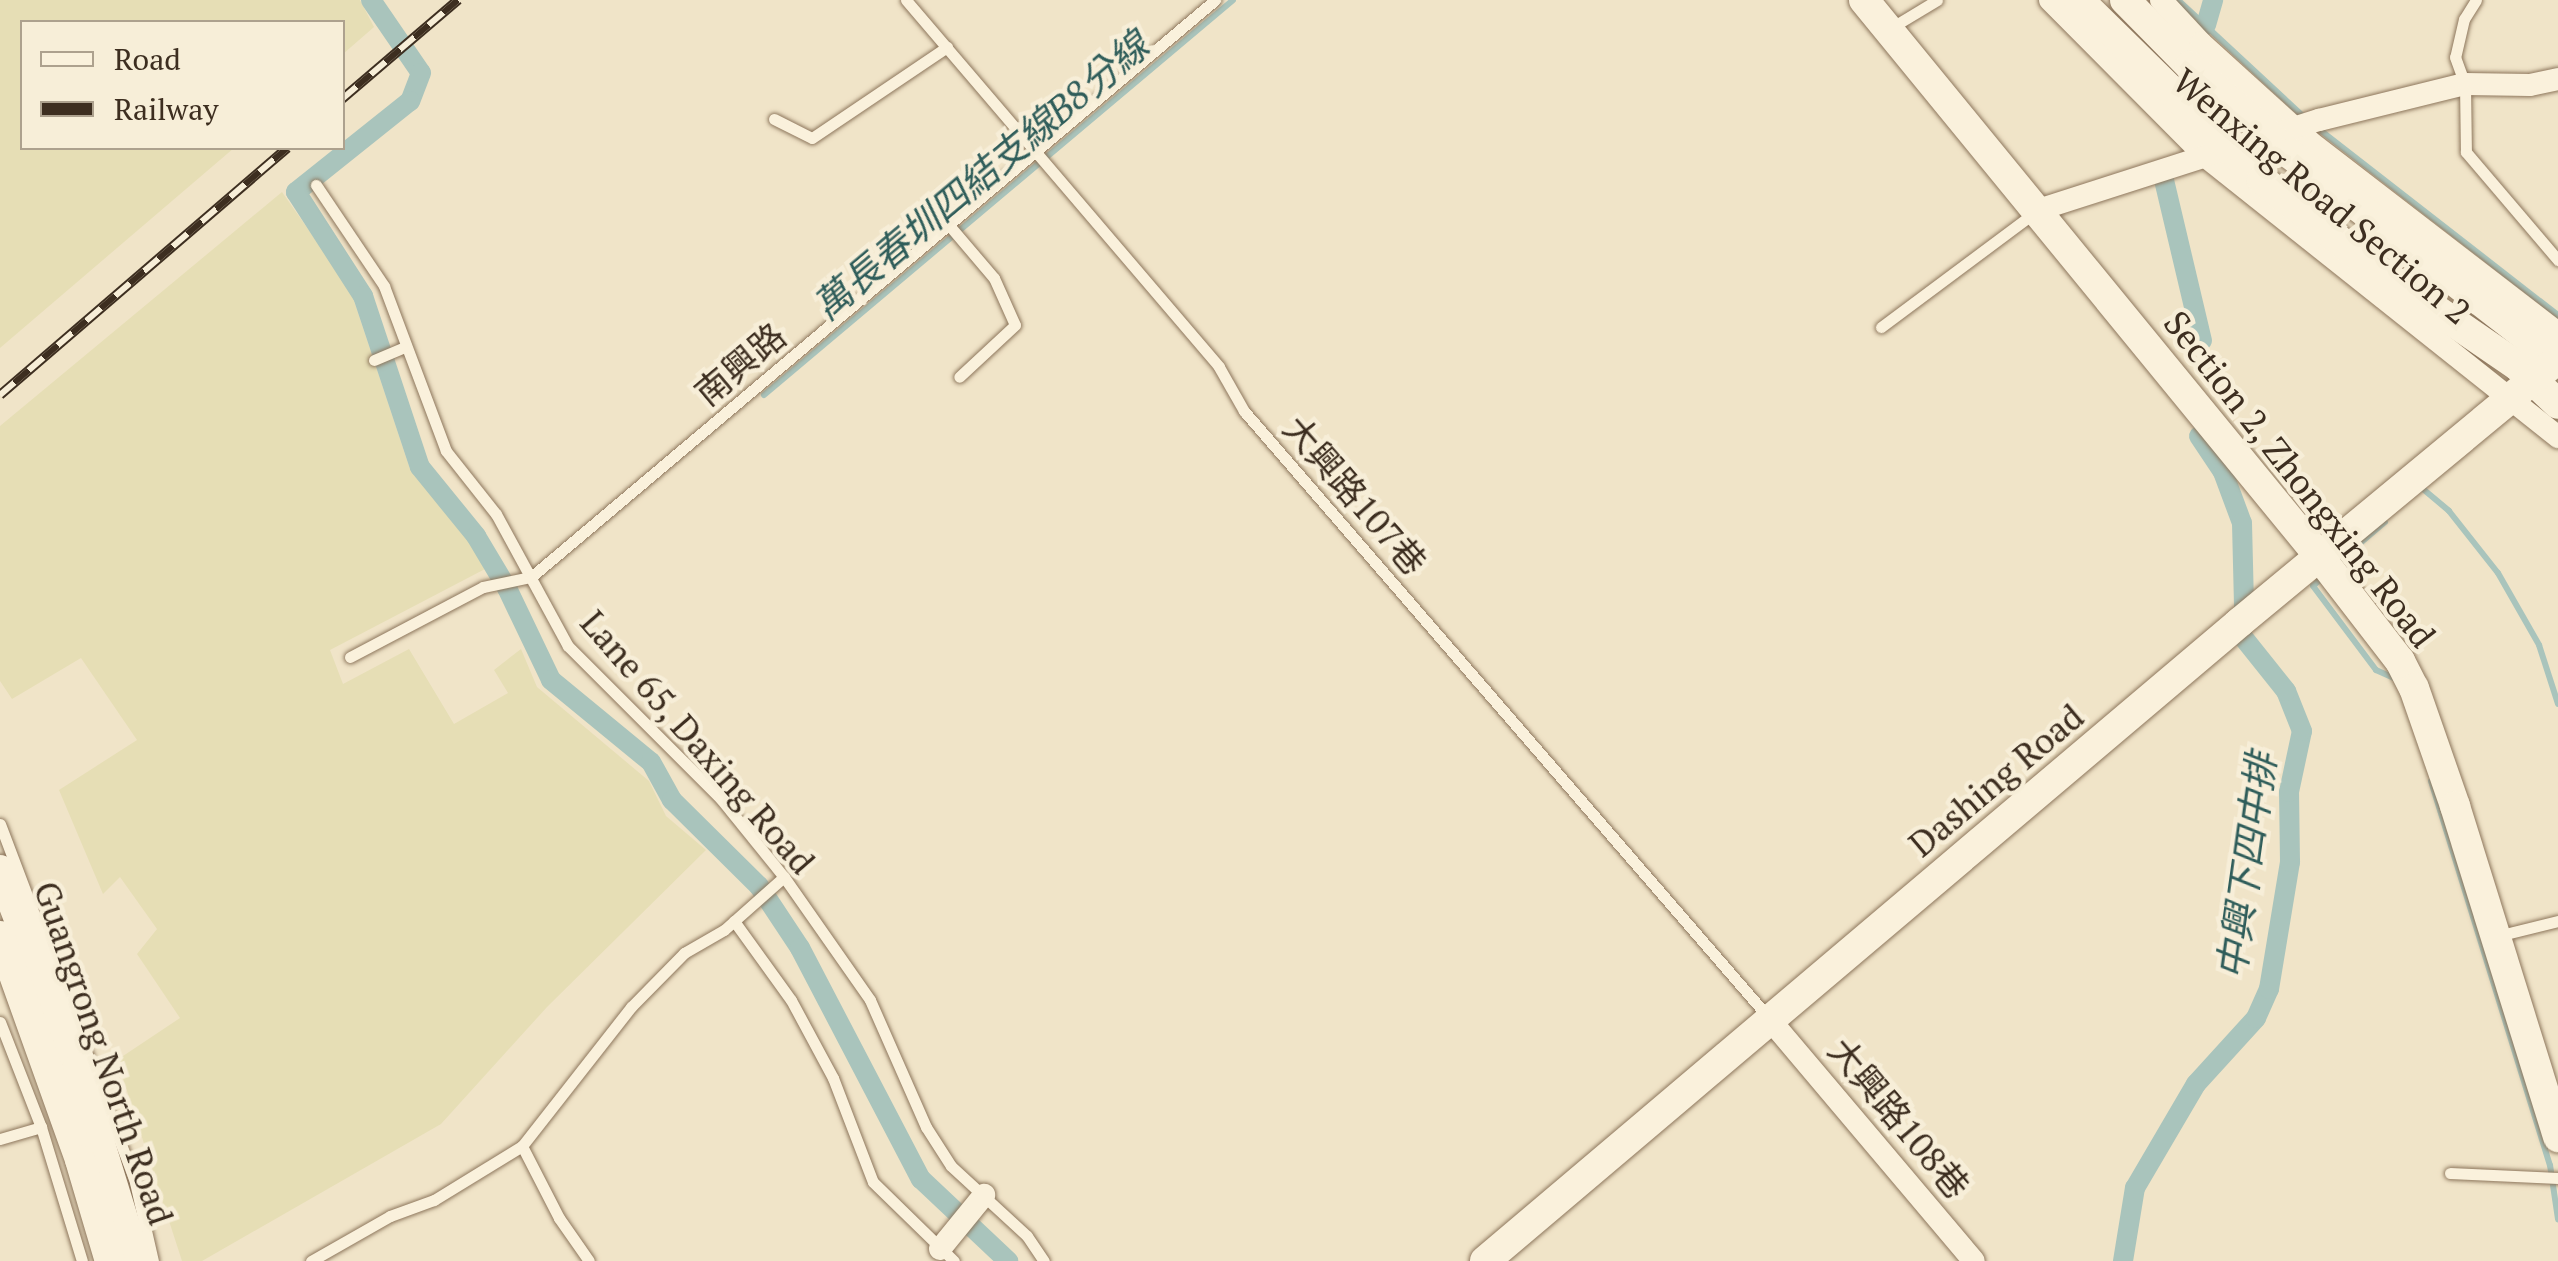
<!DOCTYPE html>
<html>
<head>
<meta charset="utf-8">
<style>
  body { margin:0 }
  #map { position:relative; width:2558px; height:1261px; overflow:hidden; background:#f0e4c8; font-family:"PT Serif","Noto Sans TC",serif }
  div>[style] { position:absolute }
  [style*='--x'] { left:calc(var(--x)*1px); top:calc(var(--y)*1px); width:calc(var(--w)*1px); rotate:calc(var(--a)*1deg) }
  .farmland>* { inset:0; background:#e6deb5 }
  .stream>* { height:6px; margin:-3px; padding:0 3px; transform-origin:3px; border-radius:3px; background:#a9c4bc }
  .canal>* { height:20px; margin:-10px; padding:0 10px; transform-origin:10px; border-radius:10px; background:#a9c4bc }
  .roads { filter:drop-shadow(0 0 2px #8d765c) drop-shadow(0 0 2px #8d765c) }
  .lane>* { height:11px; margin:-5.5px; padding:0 5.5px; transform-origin:5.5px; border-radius:5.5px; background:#faf1dc }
  .street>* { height:22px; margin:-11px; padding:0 11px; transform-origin:11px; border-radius:11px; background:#faf1dc }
  .secondary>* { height:30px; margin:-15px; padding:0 15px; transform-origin:15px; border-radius:15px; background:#faf1dc }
  .rail>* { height:10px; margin-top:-5px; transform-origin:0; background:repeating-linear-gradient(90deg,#f7eed8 0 19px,#3d2e20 0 38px); box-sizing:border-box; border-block:2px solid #3d2e20 }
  span { translate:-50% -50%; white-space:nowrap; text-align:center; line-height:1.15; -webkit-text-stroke:9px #f7eed8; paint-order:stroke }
  .street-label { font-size:35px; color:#3d2e20 }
  .water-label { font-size:38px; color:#2f5d5a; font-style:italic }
  .legend { position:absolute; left:20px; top:20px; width:325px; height:130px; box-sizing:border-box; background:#f7eed8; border:2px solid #ada18e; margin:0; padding:12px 18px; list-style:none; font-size:30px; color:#3d2e20 }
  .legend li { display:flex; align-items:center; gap:20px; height:50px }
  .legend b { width:50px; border:2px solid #ada18e }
</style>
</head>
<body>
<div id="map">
  <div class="farmland">
    <i style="clip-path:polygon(0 0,360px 0,374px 27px,343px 54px,342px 22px,22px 22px,22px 148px,234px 148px,0 348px)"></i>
    <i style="clip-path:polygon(282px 192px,350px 289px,410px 469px,471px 540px,485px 569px,330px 650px,343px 684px,409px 649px,454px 724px,508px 693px,494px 670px,521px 649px,537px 687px,649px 781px,666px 816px,706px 850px,547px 1007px,441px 1124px,202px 1261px,182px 1261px,117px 1060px,180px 1018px,137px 954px,157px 929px,120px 877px,103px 894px,59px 790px,137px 740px,81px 658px,12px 699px,0 681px,0 426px)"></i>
  </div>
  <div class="stream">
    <i style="--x:2178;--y:0;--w:173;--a:42.9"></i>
    <i style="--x:2315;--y:126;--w:308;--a:37.9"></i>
    <i style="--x:764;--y:395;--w:613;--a:-40.1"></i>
    <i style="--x:2423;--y:489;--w:34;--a:40"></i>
    <i style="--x:2449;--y:511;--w:79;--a:51.7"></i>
    <i style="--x:2498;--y:573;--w:83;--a:60.3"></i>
    <i style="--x:2539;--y:645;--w:62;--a:72.1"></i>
    <i style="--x:2337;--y:563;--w:63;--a:-40.5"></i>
    <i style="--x:2325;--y:575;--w:16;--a:137"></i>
    <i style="--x:2313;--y:586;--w:105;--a:53.1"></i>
    <i style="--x:2376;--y:670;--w:22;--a:24"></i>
    <i style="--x:2431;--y:781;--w:402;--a:72.8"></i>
    <i style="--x:2550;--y:1165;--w:55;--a:81.6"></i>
  </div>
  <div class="canal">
    <i style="--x:371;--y:0;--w:88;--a:55.6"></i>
    <i style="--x:421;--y:73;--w:30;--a:111"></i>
    <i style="--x:410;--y:101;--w:146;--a:141.4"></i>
    <i style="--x:296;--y:192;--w:124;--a:57.2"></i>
    <i style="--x:363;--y:296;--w:180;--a:71.6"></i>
    <i style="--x:420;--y:467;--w:89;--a:50.9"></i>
    <i style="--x:476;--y:536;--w:61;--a:59.2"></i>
    <i style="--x:507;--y:588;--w:102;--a:64.4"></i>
    <i style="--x:551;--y:680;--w:129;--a:39.4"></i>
    <i style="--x:651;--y:762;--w:43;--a:61.1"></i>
    <i style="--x:672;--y:800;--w:122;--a:44.7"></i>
    <i style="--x:759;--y:886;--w:74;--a:56.5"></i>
    <i style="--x:800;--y:948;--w:261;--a:62.4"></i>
    <i style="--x:921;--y:1179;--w:120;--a:43.3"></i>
    <i style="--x:2206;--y:25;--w:26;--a:-74"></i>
    <i style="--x:2164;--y:180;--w:165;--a:76.7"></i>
    <i style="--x:2199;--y:436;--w:43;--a:56.3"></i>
    <i style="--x:2223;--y:472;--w:54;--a:69.6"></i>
    <i style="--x:2242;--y:523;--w:83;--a:88.6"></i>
    <i style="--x:2123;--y:1261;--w:74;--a:-80.7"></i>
    <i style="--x:2135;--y:1188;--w:121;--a:-59.6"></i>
    <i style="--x:2196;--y:1084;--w:89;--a:-47.7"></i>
    <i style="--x:2256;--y:1018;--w:32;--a:-66"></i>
    <i style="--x:2269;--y:989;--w:129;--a:-80.6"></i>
    <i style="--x:2290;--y:862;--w:70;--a:-90.8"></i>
    <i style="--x:2289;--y:792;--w:62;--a:-78"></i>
    <i style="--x:2302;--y:731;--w:43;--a:-111.8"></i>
    <i style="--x:2286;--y:691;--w:70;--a:-128.7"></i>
  </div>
  <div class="roads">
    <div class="lane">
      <i style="--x:906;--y:0;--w:482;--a:49.5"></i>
      <i style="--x:1219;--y:367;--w:51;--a:60.4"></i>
      <i style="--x:1244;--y:411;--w:803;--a:49.14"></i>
      <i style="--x:2476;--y:0;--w:22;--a:122"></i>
      <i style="--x:2464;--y:19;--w:39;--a:103"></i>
      <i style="--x:2455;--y:57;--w:29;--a:70"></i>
      <i style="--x:2465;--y:84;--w:68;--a:89.2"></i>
      <i style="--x:2466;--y:152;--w:142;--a:49.6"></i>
      <i style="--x:1889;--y:29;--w:56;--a:-31.1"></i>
      <i style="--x:774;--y:119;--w:42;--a:26.6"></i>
      <i style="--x:812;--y:138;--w:163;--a:-34"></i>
      <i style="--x:316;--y:185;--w:122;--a:56"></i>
      <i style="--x:384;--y:286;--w:176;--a:69.4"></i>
      <i style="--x:446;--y:451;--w:80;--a:51.6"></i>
      <i style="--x:496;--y:514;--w:150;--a:61.4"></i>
      <i style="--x:568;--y:646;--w:216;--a:45"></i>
      <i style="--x:721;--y:799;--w:100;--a:51.1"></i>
      <i style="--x:784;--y:877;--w:150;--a:55"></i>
      <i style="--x:870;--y:1000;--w:139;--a:66.2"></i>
      <i style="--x:926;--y:1127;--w:46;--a:57.3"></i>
      <i style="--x:951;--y:1166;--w:103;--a:42.6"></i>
      <i style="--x:1027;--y:1236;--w:30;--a:56"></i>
      <i style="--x:948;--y:224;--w:71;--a:49.6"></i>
      <i style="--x:994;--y:278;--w:51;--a:65.9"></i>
      <i style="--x:1015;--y:325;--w:76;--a:137.1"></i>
      <i style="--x:1881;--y:327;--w:191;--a:-36.7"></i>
      <i style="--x:374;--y:360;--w:34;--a:-23"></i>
      <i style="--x:350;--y:657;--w:150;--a:-27.8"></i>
      <i style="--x:483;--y:587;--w:49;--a:-11.8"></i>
      <i style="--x:531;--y:577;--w:895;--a:-40.15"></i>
      <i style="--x:0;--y:824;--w:379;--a:69.3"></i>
      <i style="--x:134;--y:1178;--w:85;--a:77.1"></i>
      <i style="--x:734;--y:921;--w:97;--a:54.2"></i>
      <i style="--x:791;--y:1000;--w:89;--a:61.7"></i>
      <i style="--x:833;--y:1078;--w:111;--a:69"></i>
      <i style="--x:873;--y:1182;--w:113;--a:44.3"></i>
      <i style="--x:2497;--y:936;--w:63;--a:-13.8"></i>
      <i style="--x:0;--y:1022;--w:113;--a:68.7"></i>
      <i style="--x:41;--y:1127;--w:140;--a:73"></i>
      <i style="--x:0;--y:1139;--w:43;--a:-16.3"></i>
      <i style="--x:522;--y:1146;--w:81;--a:62.8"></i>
      <i style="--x:559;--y:1218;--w:52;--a:55.1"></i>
      <i style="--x:2450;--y:1173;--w:108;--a:2.7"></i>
      <i style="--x:311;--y:1261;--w:91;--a:-29.7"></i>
      <i style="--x:390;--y:1216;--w:47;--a:-20"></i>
      <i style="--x:434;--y:1200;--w:103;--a:-31.5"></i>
      <i style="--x:522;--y:1146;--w:177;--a:-51.9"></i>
      <i style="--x:631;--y:1007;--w:76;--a:-45.5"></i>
      <i style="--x:684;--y:953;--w:46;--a:-29.9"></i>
      <i style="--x:724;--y:930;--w:80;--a:-41.5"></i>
    </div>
    <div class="street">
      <i style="--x:2050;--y:0;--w:221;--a:45.2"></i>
      <i style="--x:2206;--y:157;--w:450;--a:38.5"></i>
      <i style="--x:2161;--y:0;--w:59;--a:47.1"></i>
      <i style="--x:2201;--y:43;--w:147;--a:42.2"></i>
      <i style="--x:2310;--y:142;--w:313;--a:37.6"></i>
      <i style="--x:2038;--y:210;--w:295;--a:-17.8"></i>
      <i style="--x:2319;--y:120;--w:150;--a:-13.9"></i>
      <i style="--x:2465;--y:84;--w:65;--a:0.9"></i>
      <i style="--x:2530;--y:85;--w:29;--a:-12"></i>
      <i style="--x:1771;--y:1021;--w:314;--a:49.8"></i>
      <i style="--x:940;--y:1249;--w:70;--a:-50.8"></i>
    </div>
    <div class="secondary">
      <i style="--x:1864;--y:0;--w:718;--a:50.7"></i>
      <i style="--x:2319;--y:556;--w:133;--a:52.4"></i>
      <i style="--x:2400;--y:661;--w:30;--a:63"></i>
      <i style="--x:2414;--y:688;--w:125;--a:70.8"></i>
      <i style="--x:2455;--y:806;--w:347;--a:72.7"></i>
      <i style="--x:2079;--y:0;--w:257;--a:44.5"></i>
      <i style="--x:2262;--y:180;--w:136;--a:38.1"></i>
      <i style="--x:2369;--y:264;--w:181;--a:34.4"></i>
      <i style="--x:2518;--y:366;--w:55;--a:43.5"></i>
      <i style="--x:2125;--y:0;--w:93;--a:45.4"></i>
      <i style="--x:2190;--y:66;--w:133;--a:41.3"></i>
      <i style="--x:2290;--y:154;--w:339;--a:37.7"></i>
      <i style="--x:0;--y:870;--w:213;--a:68.8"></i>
      <i style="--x:77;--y:1069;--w:201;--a:72.9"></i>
      <i style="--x:0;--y:936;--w:238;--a:70.3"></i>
      <i style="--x:80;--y:1160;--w:105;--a:73.5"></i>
      <i style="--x:1485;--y:1261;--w:989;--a:-40.24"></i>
      <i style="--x:2240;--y:622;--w:413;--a:-39.6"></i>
    </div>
  </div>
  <div class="rail">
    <i style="--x:342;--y:99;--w:153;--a:-40.5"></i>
    <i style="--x:0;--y:395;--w:379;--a:-40.7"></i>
  </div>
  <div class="street-label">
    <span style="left:2322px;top:196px;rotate:40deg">Wenxing Road Section 2</span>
    <span style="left:740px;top:364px;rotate:-40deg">南興路</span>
    <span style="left:2300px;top:479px;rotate:52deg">Section 2, Zhongxing Road</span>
    <span style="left:1355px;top:495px;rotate:49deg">大興路107巷</span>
    <span style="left:698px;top:742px;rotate:49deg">Lane 65, Daxing Road</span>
    <span style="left:1996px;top:780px;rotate:-40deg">Dashing Road</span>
    <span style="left:104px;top:1053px;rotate:71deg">Guangrong North Road</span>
    <span style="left:1899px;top:1118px;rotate:50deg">大興路108巷</span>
  </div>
  <div class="water-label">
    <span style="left:981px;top:176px;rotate:-40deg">萬長春圳四結支線B8分線</span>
    <span style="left:2247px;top:866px;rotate:-82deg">中興下四中排</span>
  </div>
  <ul class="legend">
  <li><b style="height:12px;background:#faf1dc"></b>Road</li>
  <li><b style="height:12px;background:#3d2e20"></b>Railway</li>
  </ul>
</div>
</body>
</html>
